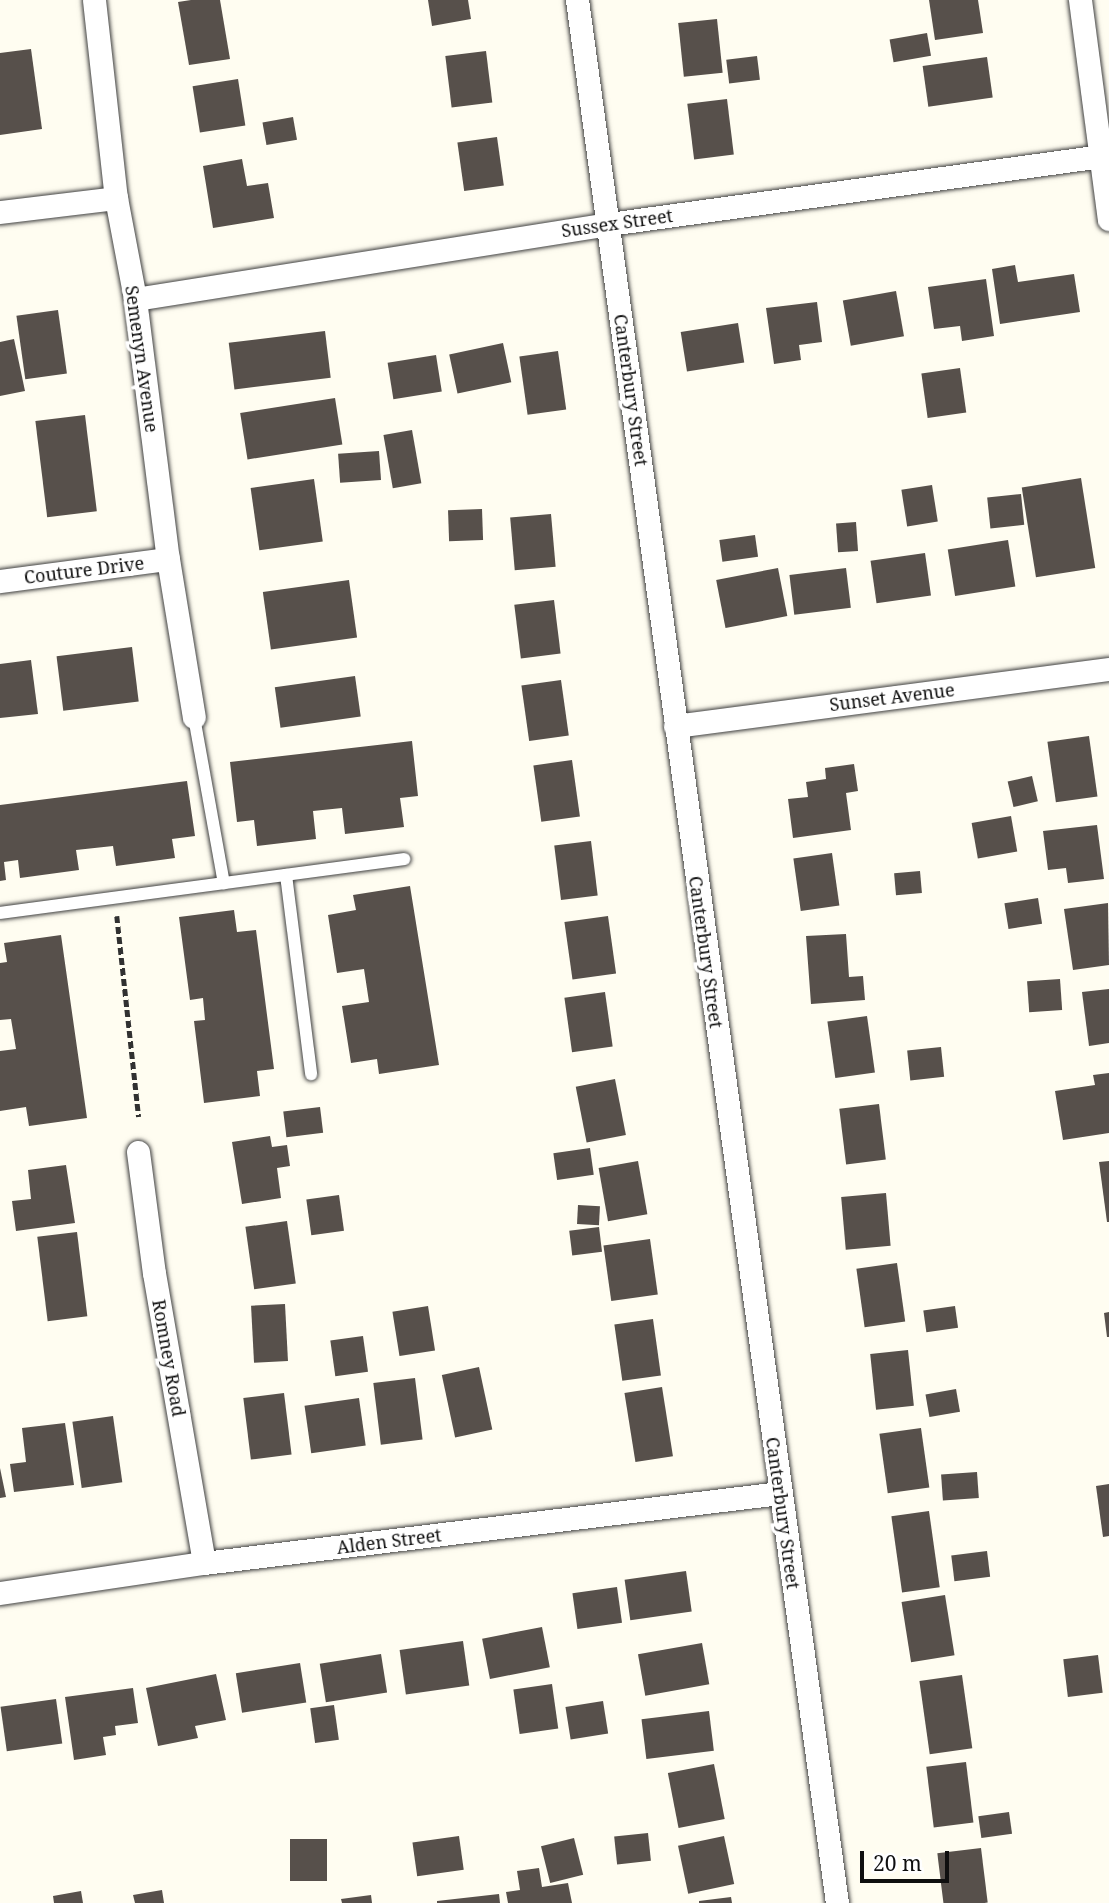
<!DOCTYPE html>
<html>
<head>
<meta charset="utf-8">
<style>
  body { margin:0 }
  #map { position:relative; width:1109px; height:1903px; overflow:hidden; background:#fffdf1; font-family:"Noto Serif",serif }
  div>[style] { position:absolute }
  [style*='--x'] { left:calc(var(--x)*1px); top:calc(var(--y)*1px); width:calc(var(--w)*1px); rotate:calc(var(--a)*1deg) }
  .building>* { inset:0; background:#57504b; transform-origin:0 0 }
  .path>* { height:4.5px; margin-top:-2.25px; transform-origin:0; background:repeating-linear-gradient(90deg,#313131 0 7px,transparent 0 10.5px) }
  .roads { filter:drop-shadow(0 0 2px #424242) drop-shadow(0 0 2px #424242) }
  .lane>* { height:12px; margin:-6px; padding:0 6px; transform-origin:6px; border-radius:6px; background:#fff }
  .street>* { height:23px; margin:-11.5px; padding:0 11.5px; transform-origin:11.5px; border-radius:11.5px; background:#fff }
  span { translate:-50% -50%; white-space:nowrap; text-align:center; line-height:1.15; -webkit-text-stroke:7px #fff; paint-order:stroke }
  .street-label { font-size:18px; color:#0f0f0f }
  .scale { position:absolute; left:860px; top:1851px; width:89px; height:32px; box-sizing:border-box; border:4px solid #0f0f0f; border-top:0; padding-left:9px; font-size:21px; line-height:24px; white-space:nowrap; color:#0f0f0f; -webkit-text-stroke:5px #fff; paint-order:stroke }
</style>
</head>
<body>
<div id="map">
  <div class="building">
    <i style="clip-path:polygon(191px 0,220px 0,230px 59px,189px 65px,178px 2px)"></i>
    <i style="clip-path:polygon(428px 0,468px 0,471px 19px,432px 26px)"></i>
    <i style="clip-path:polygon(929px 0,978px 0,983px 33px,935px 40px)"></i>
    <i style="left:717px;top:19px;width:54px;height:39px;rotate:84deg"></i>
    <i style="left:927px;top:33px;width:23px;height:38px;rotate:80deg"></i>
    <i style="clip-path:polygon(31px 49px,42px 129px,0 135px,0 53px)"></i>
    <i style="left:486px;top:51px;width:52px;height:41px;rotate:83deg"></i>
    <i style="left:757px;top:56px;width:24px;height:31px;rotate:83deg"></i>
    <i style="left:987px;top:57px;width:41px;height:65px;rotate:82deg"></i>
    <i style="left:238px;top:79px;width:47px;height:46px;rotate:81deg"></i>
    <i style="left:727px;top:99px;width:56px;height:40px;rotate:83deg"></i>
    <i style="left:293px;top:117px;width:23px;height:31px;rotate:80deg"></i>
    <i style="left:497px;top:137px;width:49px;height:40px;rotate:82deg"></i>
    <i style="clip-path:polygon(242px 159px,247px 186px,268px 183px,274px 218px,213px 228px,203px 166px)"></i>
    <i style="clip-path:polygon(1015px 265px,1018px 282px,1074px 274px,1080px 312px,1000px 324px,992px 269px)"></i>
    <i style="clip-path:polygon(986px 279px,994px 336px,962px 341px,960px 326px,934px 329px,928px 287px)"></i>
    <i style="left:896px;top:291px;width:46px;height:54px;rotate:80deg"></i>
    <i style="clip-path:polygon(817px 302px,822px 342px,799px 345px,801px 360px,774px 364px,766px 308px)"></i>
    <i style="left:58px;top:310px;width:64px;height:42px;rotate:82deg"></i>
    <i style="left:738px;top:323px;width:40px;height:58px;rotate:81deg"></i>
    <i style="left:325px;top:331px;width:47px;height:97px;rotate:83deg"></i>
    <i style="clip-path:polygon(14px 339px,25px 391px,0 396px,0 342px)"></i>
    <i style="left:503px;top:343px;width:40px;height:55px;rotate:78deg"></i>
    <i style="left:558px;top:351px;width:59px;height:39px;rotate:82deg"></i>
    <i style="left:436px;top:355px;width:37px;height:49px;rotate:81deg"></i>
    <i style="left:960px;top:368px;width:45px;height:39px;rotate:82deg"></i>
    <i style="left:335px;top:398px;width:47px;height:96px;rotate:81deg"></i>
    <i style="left:85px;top:415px;width:97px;height:50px;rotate:83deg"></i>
    <i style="left:412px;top:430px;width:54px;height:29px;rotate:80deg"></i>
    <i style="left:379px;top:451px;width:29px;height:41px;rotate:86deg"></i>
    <i style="left:1081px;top:478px;width:91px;height:60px;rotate:81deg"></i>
    <i style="left:314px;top:479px;width:63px;height:64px;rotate:82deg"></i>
    <i style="left:932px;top:485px;width:37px;height:31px;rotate:81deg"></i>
    <i style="left:1021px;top:494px;width:31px;height:34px;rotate:84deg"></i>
    <i style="left:482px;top:509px;width:31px;height:34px;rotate:88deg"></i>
    <i style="left:551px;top:514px;width:53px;height:41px;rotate:85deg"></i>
    <i style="left:856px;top:522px;width:29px;height:20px;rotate:86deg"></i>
    <i style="left:755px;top:535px;width:22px;height:36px;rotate:82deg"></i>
    <i style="left:1008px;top:540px;width:47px;height:61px;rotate:81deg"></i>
    <i style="left:925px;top:553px;width:43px;height:55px;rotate:82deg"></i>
    <i style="left:778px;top:568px;width:49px;height:63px;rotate:79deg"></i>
    <i style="left:846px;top:568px;width:40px;height:57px;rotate:83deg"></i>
    <i style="left:349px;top:580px;width:58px;height:87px;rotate:82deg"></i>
    <i style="left:554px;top:600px;width:54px;height:40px;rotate:83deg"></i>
    <i style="left:132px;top:647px;width:55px;height:76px;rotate:83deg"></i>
    <i style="clip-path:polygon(31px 660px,38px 714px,0 718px,0 664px)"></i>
    <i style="left:355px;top:676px;width:41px;height:81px;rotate:82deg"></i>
    <i style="left:561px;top:680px;width:56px;height:40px;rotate:82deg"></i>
    <i style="left:1089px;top:736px;width:61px;height:42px;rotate:82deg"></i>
    <i style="clip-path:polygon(412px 741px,418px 796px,400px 798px,404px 827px,345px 834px,342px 808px,313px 811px,316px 839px,257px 846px,254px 820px,237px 822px,230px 762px)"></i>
    <i style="left:572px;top:760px;width:57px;height:39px;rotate:82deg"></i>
    <i style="clip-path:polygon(854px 764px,858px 791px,846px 793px,851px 830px,793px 838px,788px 799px,808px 797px,806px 782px,826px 779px,825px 768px)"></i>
    <i style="left:1032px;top:776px;width:26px;height:25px;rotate:77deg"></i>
    <i style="clip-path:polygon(187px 781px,195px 836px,172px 839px,175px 858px,116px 866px,113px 846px,76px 850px,79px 870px,20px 878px,18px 860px,4px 862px,6px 880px,0 881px,0 805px)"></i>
    <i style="left:1011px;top:816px;width:36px;height:40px;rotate:80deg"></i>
    <i style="clip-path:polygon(1097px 825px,1104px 879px,1068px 883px,1066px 868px,1048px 870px,1043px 831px)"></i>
    <i style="left:591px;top:841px;width:55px;height:37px;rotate:83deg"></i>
    <i style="left:832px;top:853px;width:53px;height:39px;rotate:82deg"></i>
    <i style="left:920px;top:871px;width:22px;height:26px;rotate:85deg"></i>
    <i style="clip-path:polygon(410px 886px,439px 1065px,379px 1074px,377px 1059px,351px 1063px,342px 1006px,369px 1002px,364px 969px,337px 973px,328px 915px,356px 910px,353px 895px)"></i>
    <i style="left:1038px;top:898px;width:26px;height:34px;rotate:81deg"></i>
    <i style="clip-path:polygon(1108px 903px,1109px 965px,1073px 970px,1064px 909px)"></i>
    <i style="clip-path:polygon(234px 910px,237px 932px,256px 930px,274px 1069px,257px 1071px,260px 1096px,204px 1103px,194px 1021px,205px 1020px,203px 998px,190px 1000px,179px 917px)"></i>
    <i style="left:608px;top:916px;width:58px;height:44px;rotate:82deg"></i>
    <i style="clip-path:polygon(846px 934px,849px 977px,863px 976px,865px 1000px,811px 1004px,806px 936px)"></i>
    <i style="clip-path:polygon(61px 935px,87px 1118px,29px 1126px,26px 1107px,0 1111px,0 1051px,16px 1049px,11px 1019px,0 1020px,0 963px,7px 962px,4px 943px)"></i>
    <i style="left:1060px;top:979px;width:31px;height:33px;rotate:86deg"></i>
    <i style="clip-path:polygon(1109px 989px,1109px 1043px,1089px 1046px,1082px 992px)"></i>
    <i style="left:605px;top:992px;width:55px;height:41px;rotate:82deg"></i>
    <i style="left:867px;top:1016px;width:57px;height:40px;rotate:82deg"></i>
    <i style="left:941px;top:1047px;width:30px;height:34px;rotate:84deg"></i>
    <i style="clip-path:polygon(1109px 1073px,1109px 1133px,1063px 1140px,1055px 1091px,1095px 1085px,1093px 1075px)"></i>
    <i style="left:615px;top:1079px;width:57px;height:40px;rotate:79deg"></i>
    <i style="left:879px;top:1104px;width:56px;height:40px;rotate:83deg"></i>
    <i style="left:320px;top:1107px;width:26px;height:37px;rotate:83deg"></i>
    <i style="clip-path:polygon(270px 1136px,272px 1147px,287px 1145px,290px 1166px,277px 1168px,281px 1198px,242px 1204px,232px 1142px)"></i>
    <i style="left:590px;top:1148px;width:27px;height:37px;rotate:82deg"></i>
    <i style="left:638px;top:1161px;width:54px;height:40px;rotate:80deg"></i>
    <i style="clip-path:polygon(1109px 1161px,1109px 1222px,1107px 1222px,1099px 1162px)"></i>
    <i style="clip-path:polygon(66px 1165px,75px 1223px,16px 1231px,12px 1201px,31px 1199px,28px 1170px)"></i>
    <i style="left:886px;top:1193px;width:53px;height:45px;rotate:85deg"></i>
    <i style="left:339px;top:1195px;width:36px;height:33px;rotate:82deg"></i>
    <i style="left:578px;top:1205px;width:22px;height:19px;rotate:3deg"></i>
    <i style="left:287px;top:1221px;width:63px;height:42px;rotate:82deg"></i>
    <i style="left:599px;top:1227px;width:25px;height:30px;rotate:83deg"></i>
    <i style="left:77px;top:1232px;width:85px;height:40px;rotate:83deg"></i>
    <i style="left:650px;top:1239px;width:56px;height:47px;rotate:82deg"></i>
    <i style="left:897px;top:1263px;width:59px;height:41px;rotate:82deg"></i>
    <i style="left:285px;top:1304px;width:57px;height:34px;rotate:87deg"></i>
    <i style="left:428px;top:1306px;width:45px;height:36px;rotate:81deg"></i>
    <i style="left:955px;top:1306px;width:22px;height:32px;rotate:82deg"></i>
    <i style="clip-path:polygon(1109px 1312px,1109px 1337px,1107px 1337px,1104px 1313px)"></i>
    <i style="left:653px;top:1319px;width:57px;height:39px;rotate:82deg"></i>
    <i style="left:363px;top:1336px;width:36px;height:33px;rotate:82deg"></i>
    <i style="left:908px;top:1350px;width:56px;height:38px;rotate:84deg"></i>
    <i style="left:479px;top:1367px;width:64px;height:38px;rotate:78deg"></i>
    <i style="left:415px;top:1378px;width:62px;height:42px;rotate:83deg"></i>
    <i style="left:662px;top:1387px;width:70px;height:38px;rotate:81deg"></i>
    <i style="left:956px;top:1389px;width:23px;height:31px;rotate:80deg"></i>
    <i style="left:284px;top:1393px;width:62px;height:41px;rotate:83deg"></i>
    <i style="left:359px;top:1398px;width:48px;height:55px;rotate:82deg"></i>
    <i style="left:113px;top:1416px;width:67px;height:41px;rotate:82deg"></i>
    <i style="clip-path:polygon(65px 1423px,74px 1485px,14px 1492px,10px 1464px,26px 1462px,22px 1428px)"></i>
    <i style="left:921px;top:1428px;width:60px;height:42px;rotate:82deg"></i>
    <i style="clip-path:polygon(0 1468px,6px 1497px,0 1498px)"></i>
    <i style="left:977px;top:1472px;width:26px;height:36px;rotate:86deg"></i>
    <i style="clip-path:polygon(1109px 1484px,1109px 1536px,1103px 1537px,1096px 1486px)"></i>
    <i style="left:929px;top:1511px;width:77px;height:38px;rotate:82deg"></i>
    <i style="left:987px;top:1551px;width:26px;height:36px;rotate:83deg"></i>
    <i style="left:686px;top:1571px;width:41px;height:62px;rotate:82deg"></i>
    <i style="left:617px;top:1587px;width:36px;height:45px;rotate:82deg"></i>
    <i style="left:945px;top:1595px;width:61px;height:44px;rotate:81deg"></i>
    <i style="left:542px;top:1627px;width:41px;height:61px;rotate:79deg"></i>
    <i style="left:463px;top:1641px;width:45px;height:64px;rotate:82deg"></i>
    <i style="left:702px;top:1643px;width:42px;height:65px;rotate:80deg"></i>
    <i style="left:381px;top:1654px;width:39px;height:62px;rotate:81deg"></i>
    <i style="left:1098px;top:1655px;width:38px;height:35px;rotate:83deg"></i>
    <i style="left:300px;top:1663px;width:40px;height:65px;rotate:81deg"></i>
    <i style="clip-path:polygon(216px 1674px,226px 1720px,195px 1726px,198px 1738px,158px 1746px,146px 1688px)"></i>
    <i style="left:962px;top:1675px;width:74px;height:43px;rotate:82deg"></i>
    <i style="left:552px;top:1684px;width:45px;height:39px;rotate:82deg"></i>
    <i style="clip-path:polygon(133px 1688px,138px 1723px,115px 1726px,116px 1735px,103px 1737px,106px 1755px,74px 1760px,65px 1697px)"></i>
    <i style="left:56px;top:1699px;width:45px;height:56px;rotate:82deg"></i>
    <i style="left:603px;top:1701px;width:33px;height:38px;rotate:81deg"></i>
    <i style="left:334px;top:1705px;width:35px;height:24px;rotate:82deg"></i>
    <i style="left:709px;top:1711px;width:40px;height:68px;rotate:83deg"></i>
    <i style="left:966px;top:1762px;width:61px;height:40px;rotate:83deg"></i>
    <i style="left:714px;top:1764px;width:56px;height:47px;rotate:79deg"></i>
    <i style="left:1009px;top:1812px;width:22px;height:31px;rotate:82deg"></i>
    <i style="left:648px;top:1833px;width:28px;height:34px;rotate:84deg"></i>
    <i style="left:459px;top:1836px;width:34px;height:47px;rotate:82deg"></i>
    <i style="left:724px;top:1836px;width:49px;height:47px;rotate:78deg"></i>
    <i style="left:574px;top:1838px;width:38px;height:34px;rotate:76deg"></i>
    <i style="left:290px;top:1839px;width:37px;height:42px"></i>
    <i style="left:981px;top:1848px;width:55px;height:44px;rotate:83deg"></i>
    <i style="clip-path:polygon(539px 1868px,542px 1887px,568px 1883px,572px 1903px,508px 1903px,506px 1892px,520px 1890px,517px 1871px)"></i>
    <i style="clip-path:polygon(162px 1890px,164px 1903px,135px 1903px,133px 1895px)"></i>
    <i style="clip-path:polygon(81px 1891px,83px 1903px,54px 1903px,53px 1896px)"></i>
    <i style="clip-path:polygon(499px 1894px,500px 1903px,437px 1903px,437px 1901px)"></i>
    <i style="clip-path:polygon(371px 1895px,372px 1903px,342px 1903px,341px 1899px)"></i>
    <i style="clip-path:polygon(731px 1897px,732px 1903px,699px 1903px,699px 1901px)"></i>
  </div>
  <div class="path">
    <i style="--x:117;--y:916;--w:202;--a:83.8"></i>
  </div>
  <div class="roads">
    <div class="lane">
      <i style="--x:194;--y:717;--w:169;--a:79.8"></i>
      <i style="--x:286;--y:875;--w:201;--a:82.8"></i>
      <i style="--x:0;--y:913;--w:408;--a:-7.6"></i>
    </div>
    <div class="street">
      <i style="--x:94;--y:0;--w:199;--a:83.7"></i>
      <i style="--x:116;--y:198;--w:103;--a:79.3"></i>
      <i style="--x:135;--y:299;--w:262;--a:82.8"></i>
      <i style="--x:168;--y:559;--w:160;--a:80.7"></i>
      <i style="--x:577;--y:0;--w:1921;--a:82.22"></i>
      <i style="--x:1080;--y:0;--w:221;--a:82.5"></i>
      <i style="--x:0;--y:212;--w:117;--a:-6.9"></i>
      <i style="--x:135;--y:299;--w:480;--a:-9"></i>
      <i style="--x:609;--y:224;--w:505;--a:-7.86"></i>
      <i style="--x:0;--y:581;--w:169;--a:-7.5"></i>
      <i style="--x:675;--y:726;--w:438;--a:-7.5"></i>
      <i style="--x:138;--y:1152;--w:122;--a:82.5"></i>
      <i style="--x:154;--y:1273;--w:294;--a:80.2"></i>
      <i style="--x:0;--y:1593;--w:206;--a:-8.4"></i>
      <i style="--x:204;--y:1563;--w:580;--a:-6.93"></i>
    </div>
  </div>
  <div class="street-label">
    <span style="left:617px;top:223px;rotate:-8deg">Sussex Street</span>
    <span style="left:142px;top:359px;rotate:82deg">Semenyn Avenue</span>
    <span style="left:631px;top:390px;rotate:82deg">Canterbury Street</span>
    <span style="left:84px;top:570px;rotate:-7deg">Couture Drive</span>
    <span style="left:892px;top:697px;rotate:-7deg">Sunset Avenue</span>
    <span style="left:706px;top:952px;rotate:82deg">Canterbury Street</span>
    <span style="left:169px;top:1358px;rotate:80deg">Romney Road</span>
    <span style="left:783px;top:1513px;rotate:82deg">Canterbury Street</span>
    <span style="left:389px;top:1541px;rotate:-7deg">Alden Street</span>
  </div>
  <div class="scale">20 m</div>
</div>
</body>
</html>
